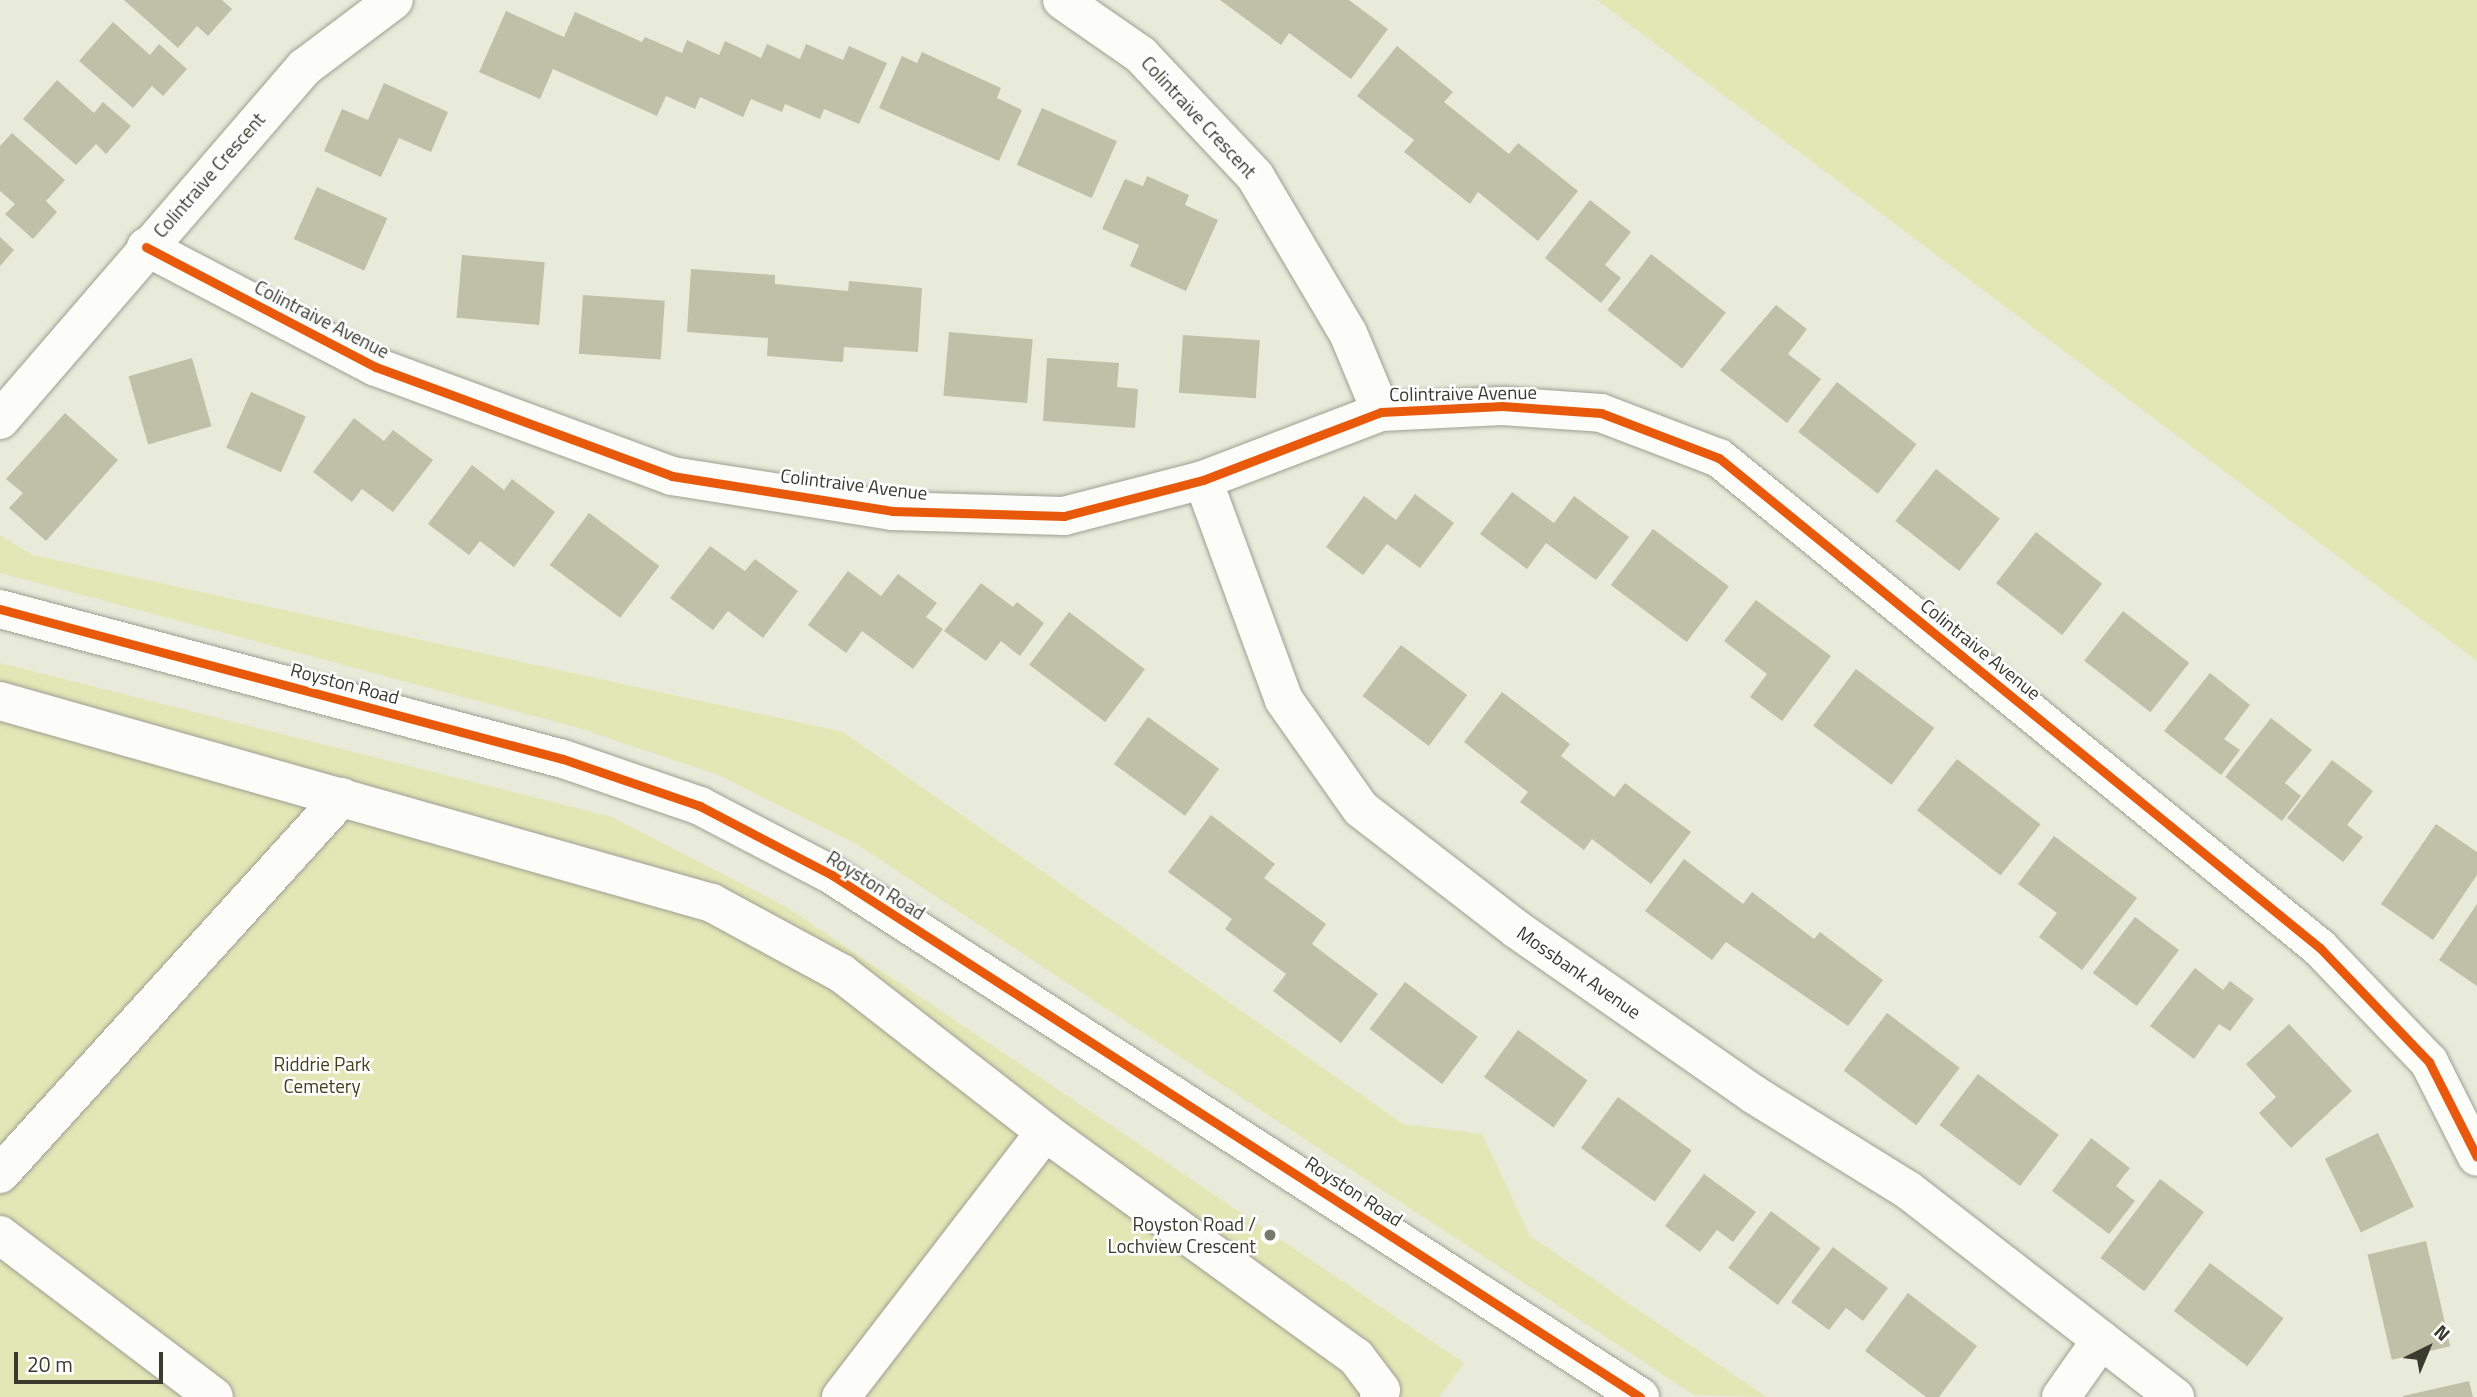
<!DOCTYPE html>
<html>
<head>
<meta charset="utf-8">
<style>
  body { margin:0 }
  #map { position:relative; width:2477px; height:1397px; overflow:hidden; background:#e9ebda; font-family:"Titillium Web",sans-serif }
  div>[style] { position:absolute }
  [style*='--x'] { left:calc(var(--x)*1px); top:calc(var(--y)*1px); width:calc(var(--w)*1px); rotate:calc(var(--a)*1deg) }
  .green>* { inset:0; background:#e2e7b6 }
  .building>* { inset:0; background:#bec0a7; transform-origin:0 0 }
  .roads { filter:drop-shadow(0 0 2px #9d9f92) drop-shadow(0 0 2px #9d9f92) }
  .minor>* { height:38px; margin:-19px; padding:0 19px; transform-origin:19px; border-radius:19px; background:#fcfcf9 }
  .cycleway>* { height:9px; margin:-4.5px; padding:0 4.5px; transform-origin:4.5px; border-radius:4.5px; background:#e8590c }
  .dots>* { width:19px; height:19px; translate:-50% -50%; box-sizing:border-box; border:4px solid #fff; border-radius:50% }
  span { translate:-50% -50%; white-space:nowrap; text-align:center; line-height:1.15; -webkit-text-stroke:5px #fff; paint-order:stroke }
  .street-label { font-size:19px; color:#393b2e }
  .park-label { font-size:19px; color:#3e411a }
  .poi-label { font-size:19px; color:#393b2e }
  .right { translate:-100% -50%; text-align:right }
  .north { position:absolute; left:2393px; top:1313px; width:70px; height:70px; -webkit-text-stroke:5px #fff; paint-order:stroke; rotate:43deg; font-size:19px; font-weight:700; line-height:28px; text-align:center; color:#393b2e }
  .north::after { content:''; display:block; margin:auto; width:24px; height:32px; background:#393b2e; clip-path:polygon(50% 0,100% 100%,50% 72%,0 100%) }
  .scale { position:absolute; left:14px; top:1352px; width:149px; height:32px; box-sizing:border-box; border:4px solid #393b2e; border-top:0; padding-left:9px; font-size:21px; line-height:24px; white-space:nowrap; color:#393b2e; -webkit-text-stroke:5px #fff; paint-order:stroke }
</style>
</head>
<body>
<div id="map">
  <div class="green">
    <i style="clip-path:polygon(1597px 0,2477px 0,2477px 661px)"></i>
    <i style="clip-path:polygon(0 535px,32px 555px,843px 732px,1403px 1124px,1482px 1134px,1530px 1236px,1766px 1397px,1694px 1395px,856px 844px,721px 776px,579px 728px,0 573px)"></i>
    <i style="clip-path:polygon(0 663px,612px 817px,788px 908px,1464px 1363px,1439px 1397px,0 1397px)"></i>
  </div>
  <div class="building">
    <i style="clip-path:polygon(124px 0,222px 0,232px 9px,208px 36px,197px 26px,178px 48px)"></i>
    <i style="clip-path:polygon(1220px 0,1349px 0,1388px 29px,1351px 79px,1289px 33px,1281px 45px)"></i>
    <i style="clip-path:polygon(506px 11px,564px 37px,575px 12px,642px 42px,645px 37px,682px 53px,687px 40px,719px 55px,725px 41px,761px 58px,767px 44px,800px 59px,806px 44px,843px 60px,849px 46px,887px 63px,859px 124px,824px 109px,820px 119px,785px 104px,782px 112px,751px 99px,743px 117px,700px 97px,695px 109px,666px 96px,657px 116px,553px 69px,540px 99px,479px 72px)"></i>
    <i style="clip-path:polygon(113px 22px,150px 55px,159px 44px,187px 69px,163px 96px,152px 86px,133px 108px,79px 61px)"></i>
    <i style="clip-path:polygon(1397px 46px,1453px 92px,1444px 102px,1509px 154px,1518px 143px,1578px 191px,1538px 241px,1478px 192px,1470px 204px,1404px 152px,1414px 140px,1357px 96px)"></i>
    <i style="clip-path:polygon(922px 52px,1001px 88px,997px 98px,1022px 110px,999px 161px,879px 108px,902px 56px,917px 63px)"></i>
    <i style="clip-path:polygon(57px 80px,94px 113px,103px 102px,131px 126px,106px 154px,96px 144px,76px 165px,23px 119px)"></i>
    <i style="clip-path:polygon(384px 83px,448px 112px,431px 152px,399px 138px,381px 177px,324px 151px,342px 109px,368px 120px)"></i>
    <i style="left:1042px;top:108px;width:82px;height:62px;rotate:24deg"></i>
    <i style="clip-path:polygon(12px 133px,65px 180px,46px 201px,57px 212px,33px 239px,5px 214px,15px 204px,0 191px,0 146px)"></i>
    <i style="clip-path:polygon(1147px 176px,1189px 195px,1185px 205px,1218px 220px,1186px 291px,1130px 266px,1139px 245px,1102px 229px,1125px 179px,1143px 186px)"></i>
    <i style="left:317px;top:187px;width:77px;height:57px;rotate:24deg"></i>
    <i style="clip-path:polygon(1590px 200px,1631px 232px,1605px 265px,1621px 278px,1601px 303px,1545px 258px)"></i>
    <i style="clip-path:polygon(0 237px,14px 250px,0 266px)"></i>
    <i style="left:1651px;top:254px;width:95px;height:71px;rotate:38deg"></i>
    <i style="left:462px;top:255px;width:83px;height:63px;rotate:5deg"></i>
    <i style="clip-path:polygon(691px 269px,775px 275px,775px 284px,848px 291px,849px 281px,922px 288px,918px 352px,844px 347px,843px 362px,767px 356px,768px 338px,687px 332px)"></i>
    <i style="left:583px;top:295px;width:82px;height:59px;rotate:4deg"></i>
    <i style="clip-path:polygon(1776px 305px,1807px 329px,1788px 354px,1821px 379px,1787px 423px,1720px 370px)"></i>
    <i style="left:949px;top:332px;width:84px;height:64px;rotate:5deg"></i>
    <i style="left:1183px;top:335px;width:77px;height:58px;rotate:4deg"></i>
    <i style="left:192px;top:358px;width:71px;height:66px;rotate:74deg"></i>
    <i style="clip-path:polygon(1047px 358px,1119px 363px,1117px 387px,1138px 389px,1135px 428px,1043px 421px)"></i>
    <i style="left:1837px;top:382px;width:101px;height:63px;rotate:38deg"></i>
    <i style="left:251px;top:392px;width:60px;height:61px;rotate:24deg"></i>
    <i style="clip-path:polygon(65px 413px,118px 460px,46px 541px,9px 508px,23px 493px,6px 479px)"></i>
    <i style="clip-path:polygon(354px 418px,384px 441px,393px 430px,433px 460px,393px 512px,362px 489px,352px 502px,313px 472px)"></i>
    <i style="clip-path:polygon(472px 465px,504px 490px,512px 479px,555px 512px,514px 567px,480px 541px,469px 555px,428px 524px)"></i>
    <i style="left:1936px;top:469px;width:81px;height:66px;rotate:38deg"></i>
    <i style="clip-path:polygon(1512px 492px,1554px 523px,1574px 496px,1629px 537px,1596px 580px,1546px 543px,1527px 569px,1480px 534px)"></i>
    <i style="clip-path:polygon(1415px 494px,1454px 523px,1420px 568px,1387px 544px,1363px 575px,1326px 547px,1364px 496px,1396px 520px)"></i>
    <i style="left:589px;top:513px;width:88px;height:65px;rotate:37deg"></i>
    <i style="left:1653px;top:529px;width:95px;height:70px;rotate:37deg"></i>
    <i style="left:2036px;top:532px;width:84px;height:65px;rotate:38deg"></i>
    <i style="clip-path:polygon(710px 546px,745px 571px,755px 559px,798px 591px,763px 638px,728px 611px,713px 630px,670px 598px)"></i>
    <i style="clip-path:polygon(848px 571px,881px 596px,898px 574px,937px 603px,926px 617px,943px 629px,913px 669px,862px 631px,846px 653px,808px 625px)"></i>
    <i style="clip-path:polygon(981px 583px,1013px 607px,1017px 602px,1044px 623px,1020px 656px,1001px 641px,986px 661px,944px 631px)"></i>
    <i style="clip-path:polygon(1756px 600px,1831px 656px,1782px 721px,1750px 697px,1767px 674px,1724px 641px)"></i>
    <i style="left:2123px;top:611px;width:84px;height:63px;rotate:38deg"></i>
    <i style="left:1069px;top:612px;width:95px;height:66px;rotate:37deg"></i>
    <i style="left:1401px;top:645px;width:83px;height:64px;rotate:37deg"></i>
    <i style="left:1856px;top:669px;width:98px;height:71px;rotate:37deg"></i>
    <i style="clip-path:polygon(2210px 673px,2250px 705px,2224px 739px,2240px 750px,2221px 775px,2164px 731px)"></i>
    <i style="clip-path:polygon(1502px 692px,1570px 744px,1561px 756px,1614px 797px,1625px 783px,1691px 832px,1651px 884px,1592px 839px,1584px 850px,1520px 802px,1528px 792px,1464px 742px)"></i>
    <i style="left:1148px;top:717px;width:88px;height:58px;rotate:36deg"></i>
    <i style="clip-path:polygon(2271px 718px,2312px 750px,2285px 783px,2301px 796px,2282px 821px,2225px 777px)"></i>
    <i style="left:1957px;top:759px;width:106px;height:65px;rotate:38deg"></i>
    <i style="clip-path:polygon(2332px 760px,2373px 791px,2347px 825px,2363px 837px,2343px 862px,2287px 818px)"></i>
    <i style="clip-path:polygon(1211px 815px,1275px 864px,1264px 878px,1326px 924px,1312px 944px,1378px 994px,1341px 1043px,1273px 991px,1286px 974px,1225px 929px,1232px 919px,1168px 872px)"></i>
    <i style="clip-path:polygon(2436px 824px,2477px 852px,2477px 875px,2433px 940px,2381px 904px)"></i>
    <i style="clip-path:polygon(2054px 836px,2137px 898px,2082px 970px,2039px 937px,2057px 913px,2018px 884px)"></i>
    <i style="clip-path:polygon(1684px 859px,1743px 904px,1752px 892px,1814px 939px,1820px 932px,1883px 980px,1848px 1026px,1726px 942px,1712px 960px,1645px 911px)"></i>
    <i style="clip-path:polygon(2477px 904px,2477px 986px,2439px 960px)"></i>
    <i style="left:2135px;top:917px;width:55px;height:70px;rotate:37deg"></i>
    <i style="clip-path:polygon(2195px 968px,2223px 990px,2230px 981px,2254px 999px,2230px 1031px,2219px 1024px,2194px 1059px,2150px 1026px)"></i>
    <i style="left:1405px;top:982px;width:91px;height:59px;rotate:37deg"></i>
    <i style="left:1887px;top:1013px;width:91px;height:72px;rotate:37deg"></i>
    <i style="clip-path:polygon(2289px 1024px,2352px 1091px,2291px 1148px,2259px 1113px,2276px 1097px,2246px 1064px)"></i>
    <i style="left:1518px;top:1030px;width:86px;height:58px;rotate:36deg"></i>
    <i style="left:1978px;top:1074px;width:101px;height:64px;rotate:37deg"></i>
    <i style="left:1618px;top:1097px;width:91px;height:63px;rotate:36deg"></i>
    <i style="left:2378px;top:1133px;width:82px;height:59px;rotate:64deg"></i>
    <i style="clip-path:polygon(2091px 1138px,2130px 1168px,2116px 1186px,2135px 1201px,2109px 1234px,2052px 1191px)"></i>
    <i style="clip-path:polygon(1704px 1174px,1756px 1212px,1733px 1242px,1717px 1230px,1700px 1252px,1665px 1226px)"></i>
    <i style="left:2160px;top:1179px;width:55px;height:99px;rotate:37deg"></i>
    <i style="left:1771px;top:1211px;width:62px;height:71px;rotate:37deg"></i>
    <i style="left:2426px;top:1241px;width:108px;height:60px;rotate:77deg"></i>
    <i style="clip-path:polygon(1833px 1247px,1888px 1288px,1863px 1321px,1846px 1308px,1829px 1330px,1791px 1302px)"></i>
    <i style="left:2210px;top:1263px;width:92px;height:60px;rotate:37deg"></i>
    <i style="clip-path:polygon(1908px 1293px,1977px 1346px,1939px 1397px,1926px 1397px,1865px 1351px)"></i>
    <i style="clip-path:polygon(2469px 1381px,2473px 1397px,2403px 1397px,2403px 1396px)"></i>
  </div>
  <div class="roads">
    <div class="minor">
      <i style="--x:1062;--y:0;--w:96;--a:34.8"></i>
      <i style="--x:1141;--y:55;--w:166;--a:46.7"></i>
      <i style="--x:1255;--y:176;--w:182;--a:59.4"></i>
      <i style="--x:1348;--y:333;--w:86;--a:67.3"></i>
      <i style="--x:146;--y:247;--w:259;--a:27.6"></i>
      <i style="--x:376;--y:367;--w:315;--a:20.2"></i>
      <i style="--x:672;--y:476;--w:223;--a:9"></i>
      <i style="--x:892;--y:511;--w:172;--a:1.7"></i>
      <i style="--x:1064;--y:516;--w:144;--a:-14.5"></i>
      <i style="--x:1203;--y:480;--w:191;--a:-20.9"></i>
      <i style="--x:1381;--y:412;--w:121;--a:-2.8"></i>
      <i style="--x:1502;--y:406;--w:99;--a:4"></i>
      <i style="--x:1601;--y:413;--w:126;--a:20.9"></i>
      <i style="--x:1719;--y:458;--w:775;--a:39.19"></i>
      <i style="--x:2320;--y:948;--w:158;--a:46.3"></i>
      <i style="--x:2429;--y:1062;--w:106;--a:63.2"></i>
      <i style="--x:0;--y:420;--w:467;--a:-49.2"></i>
      <i style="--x:305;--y:67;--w:111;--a:-37"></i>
      <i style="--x:1203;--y:480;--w:234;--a:69.8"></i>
      <i style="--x:1284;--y:700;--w:133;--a:54.8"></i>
      <i style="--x:1361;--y:809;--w:196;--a:37.7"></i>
      <i style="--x:1516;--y:929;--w:289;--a:34.8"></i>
      <i style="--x:1753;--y:1094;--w:182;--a:31.8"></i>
      <i style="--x:1908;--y:1190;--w:338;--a:37.8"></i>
      <i style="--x:0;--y:609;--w:583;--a:14.92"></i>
      <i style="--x:563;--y:759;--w:145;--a:18.9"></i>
      <i style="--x:700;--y:806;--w:149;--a:27.6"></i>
      <i style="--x:832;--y:875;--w:962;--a:32.86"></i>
      <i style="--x:0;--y:701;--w:740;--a:15.84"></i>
      <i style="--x:712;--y:903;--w:147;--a:28.5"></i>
      <i style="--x:841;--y:973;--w:259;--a:37.9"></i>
      <i style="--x:1045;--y:1132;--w:384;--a:35.9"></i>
      <i style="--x:1356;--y:1357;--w:41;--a:52.9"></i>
      <i style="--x:1381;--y:1390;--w:7;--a:106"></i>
      <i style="--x:0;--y:1174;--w:509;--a:-47.79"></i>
      <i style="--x:0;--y:1235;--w:268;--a:37.1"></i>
      <i style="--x:841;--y:1397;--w:334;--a:-52.4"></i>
      <i style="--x:2061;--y:1397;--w:70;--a:-54.9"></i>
    </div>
  </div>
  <div class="cycleway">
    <i style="--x:146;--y:247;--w:259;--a:27.6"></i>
    <i style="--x:376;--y:367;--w:315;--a:20.2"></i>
    <i style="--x:672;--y:476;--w:223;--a:9"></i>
    <i style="--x:892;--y:511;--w:172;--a:1.7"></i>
    <i style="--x:1064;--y:516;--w:144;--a:-14.5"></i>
    <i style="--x:1203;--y:480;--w:191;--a:-20.9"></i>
    <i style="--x:1381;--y:412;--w:121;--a:-2.8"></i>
    <i style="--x:1502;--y:406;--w:99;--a:4"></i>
    <i style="--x:1601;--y:413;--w:126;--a:20.9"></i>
    <i style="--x:1719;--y:458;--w:775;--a:39.19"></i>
    <i style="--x:2320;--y:948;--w:158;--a:46.3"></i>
    <i style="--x:2429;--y:1062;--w:106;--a:63.2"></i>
    <i style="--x:0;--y:609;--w:583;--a:14.92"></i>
    <i style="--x:563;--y:759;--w:145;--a:18.9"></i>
    <i style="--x:700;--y:806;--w:149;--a:27.6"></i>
    <i style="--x:832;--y:875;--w:962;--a:32.86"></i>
  </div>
  <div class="dots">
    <i style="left:1270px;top:1235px;background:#77796a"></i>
  </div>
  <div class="street-label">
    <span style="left:1199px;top:117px;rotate:47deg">Colintraive Crescent</span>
    <span style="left:209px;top:175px;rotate:-49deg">Colintraive Crescent</span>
    <span style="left:322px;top:319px;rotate:27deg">Colintraive Avenue</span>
    <span style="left:1463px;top:393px;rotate:-1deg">Colintraive Avenue</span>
    <span style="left:854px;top:484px;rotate:7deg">Colintraive Avenue</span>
    <span style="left:1981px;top:649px;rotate:39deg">Colintraive Avenue</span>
    <span style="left:345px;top:683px;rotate:15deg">Royston Road</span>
    <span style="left:876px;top:885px;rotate:32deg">Royston Road</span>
    <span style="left:1579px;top:972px;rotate:35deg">Mossbank Avenue</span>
    <span style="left:1354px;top:1191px;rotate:33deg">Royston Road</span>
  </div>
  <div class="park-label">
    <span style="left:322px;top:1075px">Riddrie Park<br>Cemetery</span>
  </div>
  <div class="poi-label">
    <span class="right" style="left:1256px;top:1235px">Royston Road /<br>Lochview Crescent</span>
  </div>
  <div class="north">N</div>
  <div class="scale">20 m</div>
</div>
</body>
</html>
